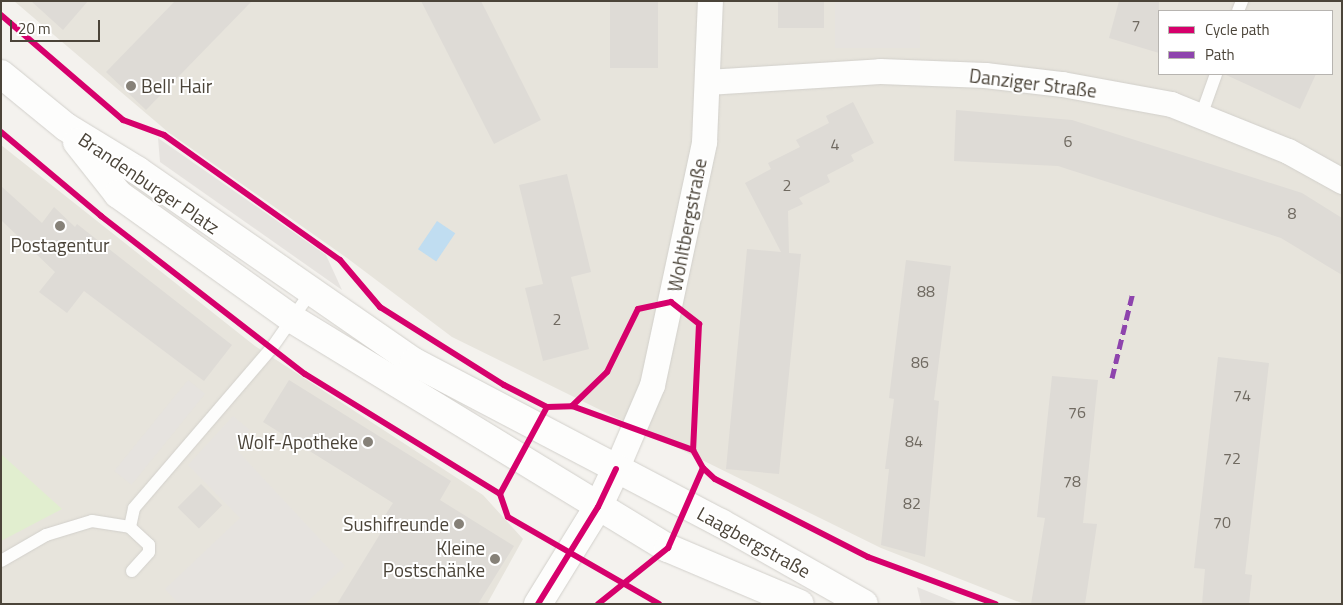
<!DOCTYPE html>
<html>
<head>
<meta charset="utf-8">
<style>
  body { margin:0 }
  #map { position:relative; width:1343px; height:605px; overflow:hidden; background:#f4f2ee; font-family:"Titillium Web",sans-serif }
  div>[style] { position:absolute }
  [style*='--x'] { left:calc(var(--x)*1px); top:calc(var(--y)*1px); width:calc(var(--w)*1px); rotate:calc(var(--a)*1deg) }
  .residential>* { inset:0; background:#e7e4dc }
  .green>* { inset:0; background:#e1eecf }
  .parking>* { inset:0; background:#e6e3df; transform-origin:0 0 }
  .water>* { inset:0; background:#c0ddf1; transform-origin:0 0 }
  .building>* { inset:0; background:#dedbd6; transform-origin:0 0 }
  .roads { filter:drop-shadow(0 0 1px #d2d0cb) drop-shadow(0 0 1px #d2d0cb) }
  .service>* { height:12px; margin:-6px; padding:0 6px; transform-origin:6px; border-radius:6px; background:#fdfdfc }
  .minor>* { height:25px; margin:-12.5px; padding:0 12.5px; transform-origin:12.5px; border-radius:12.5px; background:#fdfdfc }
  .tertiary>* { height:28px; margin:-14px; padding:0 14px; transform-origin:14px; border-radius:14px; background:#fdfdfc }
  .quiet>* { height:5px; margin-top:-2.5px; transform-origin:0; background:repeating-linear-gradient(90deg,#8e44ad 0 10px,transparent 0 15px) }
  .cycleway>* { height:6px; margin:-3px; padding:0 3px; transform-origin:3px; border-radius:3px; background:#d6006c }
  .dots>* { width:14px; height:14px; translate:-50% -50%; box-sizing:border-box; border:2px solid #fff; border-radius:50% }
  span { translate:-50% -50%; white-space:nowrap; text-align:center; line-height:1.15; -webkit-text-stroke:4px #fff; paint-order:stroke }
  .number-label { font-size:16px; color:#706a61 }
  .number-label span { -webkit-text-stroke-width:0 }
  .street-label { font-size:19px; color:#4b4439 }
  .poi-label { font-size:19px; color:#4b4439 }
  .left { translate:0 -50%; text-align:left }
  .right { translate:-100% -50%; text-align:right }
  .frame { position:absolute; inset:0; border:2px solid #4b4439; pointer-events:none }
  .legend { position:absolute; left:1158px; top:10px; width:175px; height:65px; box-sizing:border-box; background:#fff; border:1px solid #b7b4b0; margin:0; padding:6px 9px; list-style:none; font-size:15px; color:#4b4439 }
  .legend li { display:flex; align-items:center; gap:10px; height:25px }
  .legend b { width:25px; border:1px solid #b7b4b0 }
  .scale { position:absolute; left:10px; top:20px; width:90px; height:22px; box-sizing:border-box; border:2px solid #4b4439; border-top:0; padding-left:6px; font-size:15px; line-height:18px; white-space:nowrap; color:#4b4439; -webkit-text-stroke:4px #fff; paint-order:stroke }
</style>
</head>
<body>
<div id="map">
  <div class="residential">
    <i style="clip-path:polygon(evenodd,14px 1px,1342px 1px,1342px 604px,1024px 604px,881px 548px,452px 337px,347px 258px,168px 132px,14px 1px,1159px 11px,1332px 11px,1332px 74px,1159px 74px,1159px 11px)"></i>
    <i style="clip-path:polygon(1px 145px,255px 346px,483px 495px,523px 539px,487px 604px,1px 604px)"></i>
  </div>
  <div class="green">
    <i style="clip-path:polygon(1px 454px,62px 509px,1px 541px)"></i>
  </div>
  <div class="parking">
    <i style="left:835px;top:1px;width:85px;height:47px"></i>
    <i style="clip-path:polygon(158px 138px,326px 255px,342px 290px,160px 162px)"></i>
    <i style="left:188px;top:380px;width:22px;height:117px;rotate:39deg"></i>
    <i style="clip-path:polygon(233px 416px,250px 430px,234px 447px,345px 566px,305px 604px,179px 604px,165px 589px,240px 518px,188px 465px)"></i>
    <i style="clip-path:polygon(917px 587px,959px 604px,921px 604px)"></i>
  </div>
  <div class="water">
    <i style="left:437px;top:221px;width:22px;height:34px;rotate:34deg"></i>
  </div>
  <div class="building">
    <i style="clip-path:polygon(31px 1px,88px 1px,63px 30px)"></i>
    <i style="clip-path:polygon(175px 1px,252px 1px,146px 110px,106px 72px)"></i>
    <i style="clip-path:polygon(421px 1px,481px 1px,541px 120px,494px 144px)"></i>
    <i style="left:610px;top:1px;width:48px;height:67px"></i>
    <i style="left:778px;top:1px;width:46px;height:27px"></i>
    <i style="clip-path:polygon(1119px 1px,1159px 1px,1159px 53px,1109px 38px)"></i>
    <i style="clip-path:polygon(1224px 74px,1316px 74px,1300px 109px)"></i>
    <i style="clip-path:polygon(853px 102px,874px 143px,851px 155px,854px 161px,827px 175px,830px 182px,799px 198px,803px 204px,788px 211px,789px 253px,801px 254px,779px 474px,726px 469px,747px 249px,781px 252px,745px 183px,771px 169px,768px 163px,800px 147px,796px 140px,829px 123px,826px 116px)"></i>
    <i style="clip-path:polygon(956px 110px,1072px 120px,1302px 193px,1342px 218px,1342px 275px,1281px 238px,1058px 166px,954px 161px)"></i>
    <i style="clip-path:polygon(567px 174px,591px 272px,571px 277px,589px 349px,543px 361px,525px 288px,543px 284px,519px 185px)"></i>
    <i style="clip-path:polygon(1px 186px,42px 223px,54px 207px,75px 227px,77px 224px,232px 345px,204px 381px,84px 291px,67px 313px,39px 292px,55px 272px,1px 220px)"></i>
    <i style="clip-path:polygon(906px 260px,951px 266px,934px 400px,939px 401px,925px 557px,881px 545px,889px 469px,885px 469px,894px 399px,889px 398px)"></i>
    <i style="clip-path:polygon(1218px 357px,1269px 363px,1245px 574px,1252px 575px,1249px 604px,1202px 604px,1205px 569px,1194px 568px)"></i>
    <i style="clip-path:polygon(1052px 376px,1098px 380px,1083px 523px,1097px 524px,1085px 604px,1031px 604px,1045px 518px,1037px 517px)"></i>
    <i style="clip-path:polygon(289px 380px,451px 481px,440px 500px,514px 546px,478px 604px,337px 604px,385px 526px,380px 523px,393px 503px,263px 422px)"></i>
    <i style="left:201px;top:484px;width:30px;height:33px;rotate:45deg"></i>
  </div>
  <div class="roads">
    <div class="service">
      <i style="--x:1238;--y:11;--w:11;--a:-68"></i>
      <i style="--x:1201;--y:116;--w:45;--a:-70.3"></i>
      <i style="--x:1;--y:561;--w:52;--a:-30"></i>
      <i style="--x:46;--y:535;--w:48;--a:-16.9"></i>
      <i style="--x:92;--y:521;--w:38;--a:9"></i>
      <i style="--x:132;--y:571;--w:25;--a:-48"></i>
      <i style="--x:149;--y:552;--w:7;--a:-90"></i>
      <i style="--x:149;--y:545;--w:26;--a:-137"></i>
      <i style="--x:130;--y:527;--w:19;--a:-78"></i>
      <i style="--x:134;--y:508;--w:210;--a:-49.3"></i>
      <i style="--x:271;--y:349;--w:68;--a:-55.1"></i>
    </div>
    <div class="minor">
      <i style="--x:707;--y:82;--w:173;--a:-3.6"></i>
      <i style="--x:880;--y:71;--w:105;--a:2.2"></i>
      <i style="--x:985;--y:75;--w:78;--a:6.7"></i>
      <i style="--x:1062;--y:84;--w:111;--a:10.4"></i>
      <i style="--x:1171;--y:104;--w:126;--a:21.9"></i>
      <i style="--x:1288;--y:151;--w:62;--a:29.1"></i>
      <i style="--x:616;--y:469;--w:91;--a:-66.8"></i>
      <i style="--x:652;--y:385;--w:249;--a:-77.9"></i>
      <i style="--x:704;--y:142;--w:141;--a:-87.6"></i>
    </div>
    <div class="tertiary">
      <i style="--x:1;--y:74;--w:84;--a:39.2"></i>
      <i style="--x:66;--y:127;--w:84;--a:31.4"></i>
      <i style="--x:138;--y:171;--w:336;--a:34.7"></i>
      <i style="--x:414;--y:362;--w:347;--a:27.7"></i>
      <i style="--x:721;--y:523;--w:164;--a:29.5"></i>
      <i style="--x:77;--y:142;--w:66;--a:51.7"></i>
      <i style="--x:118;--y:194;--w:216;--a:35.6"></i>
      <i style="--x:294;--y:320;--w:438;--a:31.4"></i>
      <i style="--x:668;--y:548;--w:143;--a:23"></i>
      <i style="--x:538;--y:604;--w:114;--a:-58.3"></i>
      <i style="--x:598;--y:507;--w:42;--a:-64.7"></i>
    </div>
  </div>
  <div class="quiet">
    <i style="--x:1112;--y:378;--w:89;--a:-76.3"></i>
  </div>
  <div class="cycleway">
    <i style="--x:1;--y:15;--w:161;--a:40.7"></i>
    <i style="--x:123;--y:120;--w:44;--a:20.1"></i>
    <i style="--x:164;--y:135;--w:216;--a:35.4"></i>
    <i style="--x:340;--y:260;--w:62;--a:49.6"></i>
    <i style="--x:380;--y:307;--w:146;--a:32.2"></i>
    <i style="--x:504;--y:385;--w:48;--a:27.1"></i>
    <i style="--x:547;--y:407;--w:25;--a:-2"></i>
    <i style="--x:572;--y:406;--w:129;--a:20"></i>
    <i style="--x:1;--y:132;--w:131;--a:40"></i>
    <i style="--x:101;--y:216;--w:258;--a:37.8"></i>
    <i style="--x:305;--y:374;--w:229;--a:31.6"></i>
    <i style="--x:500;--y:494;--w:24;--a:71"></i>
    <i style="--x:508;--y:517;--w:174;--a:29.9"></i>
    <i style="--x:572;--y:406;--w:49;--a:-44.2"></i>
    <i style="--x:607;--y:372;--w:70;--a:-63.8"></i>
    <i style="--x:638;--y:309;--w:34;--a:-12"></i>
    <i style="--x:671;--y:302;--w:36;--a:38"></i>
    <i style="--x:699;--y:324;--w:126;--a:92.7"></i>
    <i style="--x:693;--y:450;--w:21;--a:61"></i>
    <i style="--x:703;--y:468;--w:16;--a:43"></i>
    <i style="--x:715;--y:479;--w:172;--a:27"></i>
    <i style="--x:868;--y:557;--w:136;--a:20.2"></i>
    <i style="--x:500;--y:494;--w:99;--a:-61.6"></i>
    <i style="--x:538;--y:604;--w:114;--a:-58.3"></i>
    <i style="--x:598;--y:507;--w:42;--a:-64.7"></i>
    <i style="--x:598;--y:604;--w:90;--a:-38.7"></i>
    <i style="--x:668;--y:548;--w:87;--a:-66.4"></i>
  </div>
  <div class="dots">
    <i style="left:131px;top:86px;background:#868178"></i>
    <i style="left:60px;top:226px;background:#868178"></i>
    <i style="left:368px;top:442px;background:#868178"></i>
    <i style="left:459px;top:524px;background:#868178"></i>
    <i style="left:495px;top:559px;background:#868178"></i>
  </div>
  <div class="number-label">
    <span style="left:1136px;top:25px">7</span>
    <span style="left:1068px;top:141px">6</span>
    <span style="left:835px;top:144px">4</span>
    <span style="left:787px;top:185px">2</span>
    <span style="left:1292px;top:213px">8</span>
    <span style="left:926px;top:291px">88</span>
    <span style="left:557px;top:319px">2</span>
    <span style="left:920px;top:362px">86</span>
    <span style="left:1242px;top:395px">74</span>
    <span style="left:1077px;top:412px">76</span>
    <span style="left:914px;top:441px">84</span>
    <span style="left:1232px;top:458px">72</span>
    <span style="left:1072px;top:481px">78</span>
    <span style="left:912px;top:503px">82</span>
    <span style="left:1222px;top:522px">70</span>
  </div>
  <div class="street-label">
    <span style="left:1033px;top:83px;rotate:7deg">Danziger Straße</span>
    <span style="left:149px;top:183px;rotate:34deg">Brandenburger Platz</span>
    <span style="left:687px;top:225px;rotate:-79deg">Wohltbergstraße</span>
    <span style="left:754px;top:542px;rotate:29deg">Laagbergstraße</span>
  </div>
  <div class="poi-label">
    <span class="left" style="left:141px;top:86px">Bell' Hair</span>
    <span style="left:60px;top:245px">Postagentur</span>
    <span class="right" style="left:358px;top:442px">Wolf-Apotheke</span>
    <span class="right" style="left:449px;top:524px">Sushifreunde</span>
    <span class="right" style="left:485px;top:559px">Kleine<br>Postschänke</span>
  </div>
  <div class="frame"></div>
  <ul class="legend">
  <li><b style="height:6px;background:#d6006c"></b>Cycle path</li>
  <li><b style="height:6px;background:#8e44ad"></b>Path</li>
  </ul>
  <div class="scale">20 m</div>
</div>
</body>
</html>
